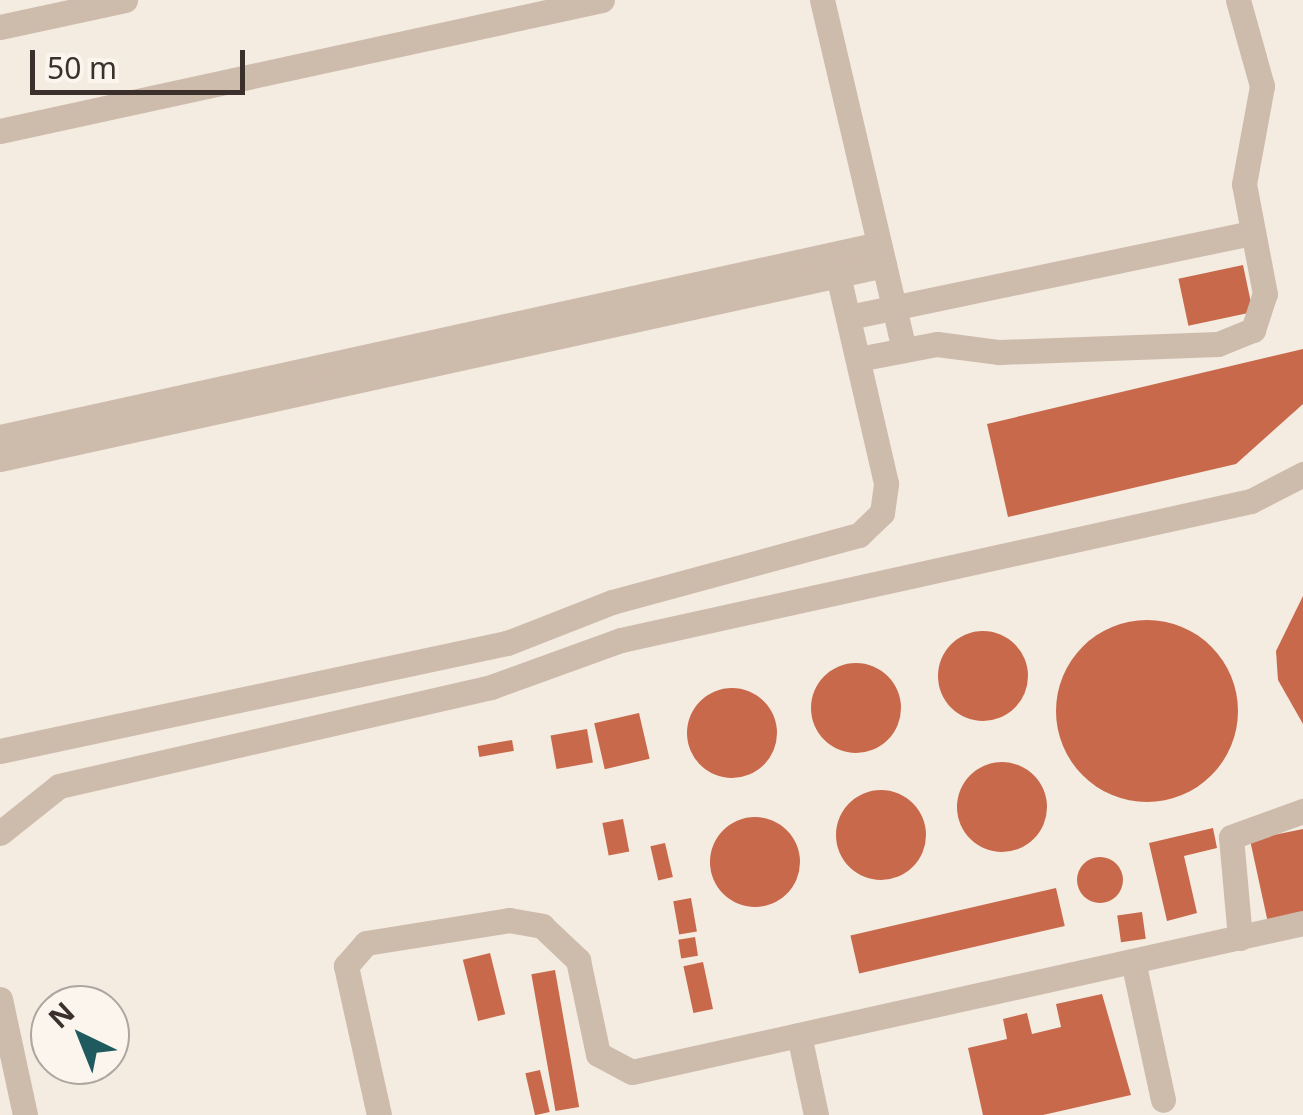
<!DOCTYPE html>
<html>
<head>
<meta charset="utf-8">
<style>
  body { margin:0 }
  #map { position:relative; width:1303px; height:1115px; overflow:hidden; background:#f4ebe1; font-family:"Noto Sans",sans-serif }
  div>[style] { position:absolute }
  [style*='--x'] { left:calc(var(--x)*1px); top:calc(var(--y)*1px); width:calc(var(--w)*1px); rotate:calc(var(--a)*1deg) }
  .building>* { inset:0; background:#c8694b; transform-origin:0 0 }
  .round { border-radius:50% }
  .minor>* { height:25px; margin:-12.5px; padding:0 12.5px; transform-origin:12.5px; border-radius:12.5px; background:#cdbbac }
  span { translate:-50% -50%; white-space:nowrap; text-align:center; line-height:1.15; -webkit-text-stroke:10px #fbf5ee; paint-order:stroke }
  .north { position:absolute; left:30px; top:985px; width:100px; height:100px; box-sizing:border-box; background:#fbf5ee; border:2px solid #aea6a0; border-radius:50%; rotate:317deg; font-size:28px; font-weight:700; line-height:40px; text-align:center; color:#3b302b }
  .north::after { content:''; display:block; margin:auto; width:35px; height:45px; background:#1f5a5e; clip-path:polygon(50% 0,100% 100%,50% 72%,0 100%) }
  .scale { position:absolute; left:30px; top:50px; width:215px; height:45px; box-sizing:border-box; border:5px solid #3b302b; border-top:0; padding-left:12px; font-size:30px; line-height:35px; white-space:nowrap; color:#3b302b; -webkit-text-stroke:8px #fbf5ee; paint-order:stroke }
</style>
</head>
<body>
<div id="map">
  <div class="building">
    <i style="left:1243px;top:265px;width:48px;height:66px;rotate:78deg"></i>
    <i style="clip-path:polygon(1303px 349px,1303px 404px,1236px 464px,1008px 517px,987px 424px)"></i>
    <i style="clip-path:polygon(1303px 596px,1303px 724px,1278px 680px,1276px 651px)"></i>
    <i class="round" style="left:1056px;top:620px;width:182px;height:182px"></i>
    <i class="round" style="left:938px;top:631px;width:90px;height:90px"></i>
    <i class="round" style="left:811px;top:663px;width:90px;height:90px"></i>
    <i class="round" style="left:687px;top:688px;width:90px;height:90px"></i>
    <i style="left:639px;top:713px;width:47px;height:46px;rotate:77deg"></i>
    <i style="left:587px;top:729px;width:34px;height:37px;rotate:80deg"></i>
    <i style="left:512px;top:740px;width:11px;height:35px;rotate:80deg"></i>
    <i class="round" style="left:957px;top:762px;width:90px;height:90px"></i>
    <i class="round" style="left:836px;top:790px;width:90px;height:90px"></i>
    <i class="round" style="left:710px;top:817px;width:90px;height:90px"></i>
    <i style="left:623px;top:819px;width:33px;height:21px;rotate:79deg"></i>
    <i style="clip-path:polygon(1213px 828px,1217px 848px,1184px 856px,1197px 913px,1167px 921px,1149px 843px)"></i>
    <i style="clip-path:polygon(1303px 829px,1303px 915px,1268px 923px,1250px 840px)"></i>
    <i style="left:665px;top:843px;width:35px;height:15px;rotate:77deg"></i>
    <i class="round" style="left:1077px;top:857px;width:46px;height:46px"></i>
    <i style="left:1056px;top:888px;width:39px;height:211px;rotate:77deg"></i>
    <i style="left:691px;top:898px;width:34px;height:18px;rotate:80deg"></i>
    <i style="left:1142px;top:912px;width:27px;height:25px;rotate:82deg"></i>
    <i style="left:695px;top:937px;width:19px;height:17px;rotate:81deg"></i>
    <i style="left:490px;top:953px;width:63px;height:28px;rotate:76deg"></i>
    <i style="left:703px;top:962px;width:48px;height:20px;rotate:78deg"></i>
    <i style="left:555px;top:970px;width:139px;height:24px;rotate:80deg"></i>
    <i style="clip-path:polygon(1102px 994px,1131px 1095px,1043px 1115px,983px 1115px,968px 1048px,1007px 1039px,1003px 1019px,1027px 1013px,1032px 1034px,1061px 1027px,1056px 1004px)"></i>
    <i style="left:540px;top:1070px;width:43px;height:15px;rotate:77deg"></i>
  </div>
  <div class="minor">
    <i style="--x:822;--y:0;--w:359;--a:76.8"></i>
    <i style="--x:0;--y:27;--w:128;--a:-12.2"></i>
    <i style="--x:0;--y:131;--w:616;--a:-12.28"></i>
    <i style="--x:849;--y:317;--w:410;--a:-11.8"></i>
    <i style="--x:858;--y:359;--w:80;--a:-10.8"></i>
    <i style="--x:937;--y:344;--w:63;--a:7.4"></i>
    <i style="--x:999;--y:352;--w:219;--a:-2.1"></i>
    <i style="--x:1218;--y:344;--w:38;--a:-22"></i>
    <i style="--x:1253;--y:330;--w:38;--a:-72"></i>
    <i style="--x:1265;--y:294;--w:112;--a:-100.8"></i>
    <i style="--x:1244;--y:184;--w:100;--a:-79.6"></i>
    <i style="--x:1262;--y:86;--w:89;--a:-105.6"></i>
    <i style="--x:0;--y:437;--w:900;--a:-12.38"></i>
    <i style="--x:0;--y:459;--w:905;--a:-12.38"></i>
    <i style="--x:0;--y:751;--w:518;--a:-12.03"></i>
    <i style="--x:507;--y:643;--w:113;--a:-21.3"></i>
    <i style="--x:612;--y:602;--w:256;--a:-15.2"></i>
    <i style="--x:859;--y:535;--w:32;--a:-44"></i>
    <i style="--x:882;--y:513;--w:30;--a:-82"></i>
    <i style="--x:886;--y:483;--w:213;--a:-103"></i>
    <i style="--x:0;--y:833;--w:75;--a:-38.5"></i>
    <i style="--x:59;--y:786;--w:443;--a:-12.9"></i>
    <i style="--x:491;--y:687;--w:138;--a:-19.9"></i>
    <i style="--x:621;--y:640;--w:645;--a:-12.44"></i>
    <i style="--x:1251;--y:501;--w:59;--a:-27.4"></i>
    <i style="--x:1240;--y:938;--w:101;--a:-95.1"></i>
    <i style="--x:1231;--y:837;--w:77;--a:-19.9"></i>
    <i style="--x:1133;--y:961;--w:142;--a:77.8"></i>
    <i style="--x:0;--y:999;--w:119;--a:77.8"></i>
    <i style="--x:799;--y:1035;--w:82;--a:78"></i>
    <i style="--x:379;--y:1115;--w:153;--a:-102.5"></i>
    <i style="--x:346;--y:966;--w:30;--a:-49"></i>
    <i style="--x:366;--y:943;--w:145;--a:-9.1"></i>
    <i style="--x:509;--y:920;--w:34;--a:10"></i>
    <i style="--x:542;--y:926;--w:50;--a:43.4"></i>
    <i style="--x:578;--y:960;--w:96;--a:78"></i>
    <i style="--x:598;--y:1054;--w:38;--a:28"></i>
    <i style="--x:632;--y:1072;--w:687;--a:-12.52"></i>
  </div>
  <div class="north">N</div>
  <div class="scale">50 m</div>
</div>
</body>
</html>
